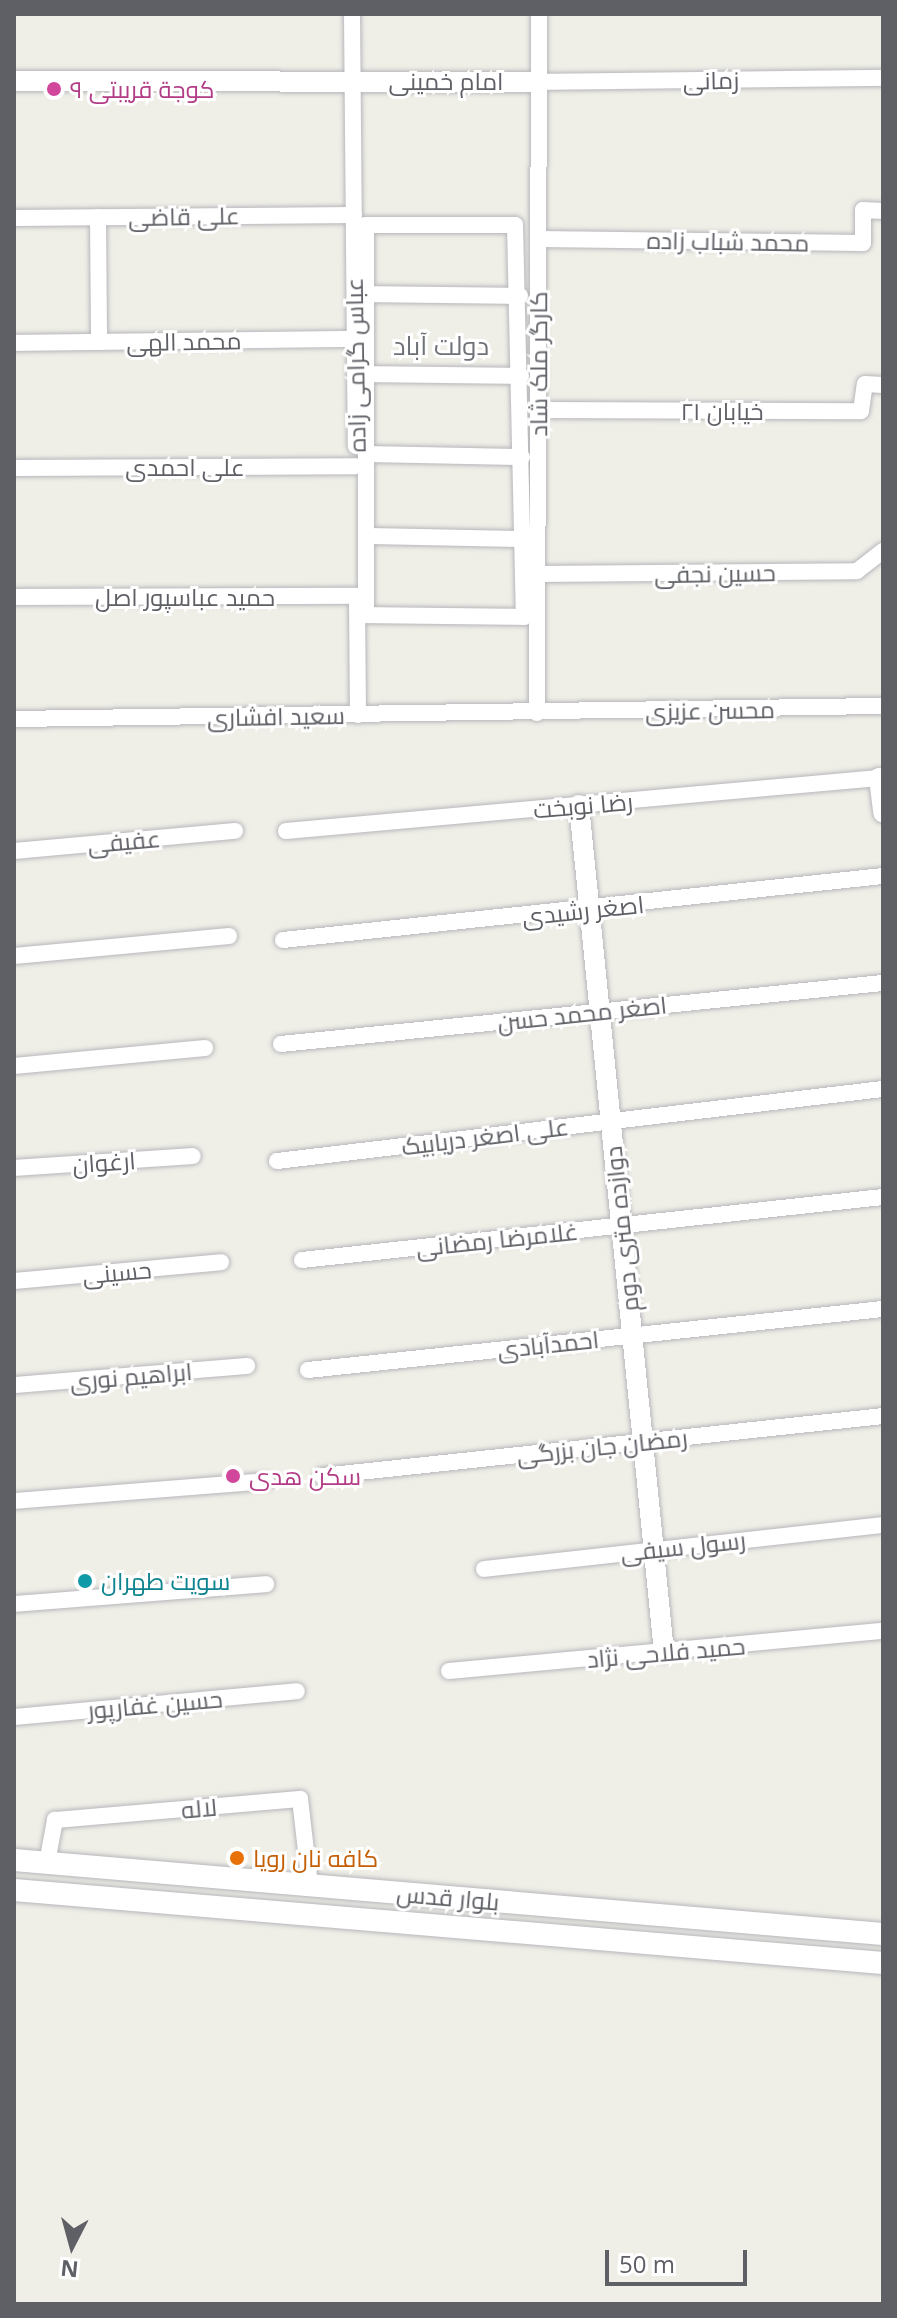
<!DOCTYPE html>
<html>
<head>
<meta charset="utf-8">
<style>
  body { margin:0 }
  #map { position:relative; width:897px; height:2318px; overflow:hidden; background:#efeee7; font-family:"Open Sans",Cairo,sans-serif }
  div>[style] { position:absolute }
  [style*='--x'] { left:calc(var(--x)*1px); top:calc(var(--y)*1px); width:calc(var(--w)*1px); rotate:calc(var(--a)*1deg) }
  .roads { filter:drop-shadow(0 0 2px #b7b7bc) drop-shadow(0 0 2px #b7b7bc) }
  .minor>* { height:16px; margin:-8px; padding:0 8px; transform-origin:8px; border-radius:8px; background:#fff }
  .tertiary>* { height:20px; margin:-10px; padding:0 10px; transform-origin:10px; border-radius:10px; background:#fff }
  .secondary>* { height:22px; margin:-11px; padding:0 11px; transform-origin:11px; border-radius:11px; background:#fff }
  .dots>* { width:22px; height:22px; translate:-50% -50%; box-sizing:border-box; border:4px solid #fff; border-radius:50% }
  span { translate:-50% -50%; white-space:nowrap; text-align:center; line-height:1.15; -webkit-text-stroke:6px #fff; paint-order:stroke }
  .street-label { font-size:24px; color:#5e6065 }
  .hotel-label { font-size:24px; color:#b23c85 }
  .left { translate:0 -50%; text-align:left }
  .culture-label { font-size:24px; color:#0d838f }
  .food-label { font-size:24px; color:#c56008 }
  .neighbourhood-label { font-size:26px; color:#6f7277 }
  .frame { position:absolute; inset:0; border:16px solid #5e6065; pointer-events:none }
  .north { position:absolute; left:32px; top:2206px; width:80px; height:80px; -webkit-text-stroke:6px #fff; paint-order:stroke; rotate:186deg; font-size:22px; font-weight:700; line-height:32px; text-align:center; color:#5e6065 }
  .north::after { content:''; display:block; margin:auto; width:28px; height:36px; background:#5e6065; clip-path:polygon(50% 0,100% 100%,50% 72%,0 100%) }
  .scale { position:absolute; left:605px; top:2250px; width:142px; height:36px; box-sizing:border-box; border:4px solid #5e6065; border-top:0; padding-left:10px; font-size:24px; line-height:28px; white-space:nowrap; color:#5e6065; -webkit-text-stroke:6px #fff; paint-order:stroke }
</style>
</head>
<body>
<div id="map">
  <div class="roads">
    <div class="minor">
      <i style="--x:352;--y:14;--w:432;--a:89.5"></i>
      <i style="--x:539;--y:82;--w:344;--a:-0.7"></i>
      <i style="--x:98;--y:217;--w:125;--a:89.5"></i>
      <i style="--x:14;--y:218;--w:340;--a:-0.5"></i>
      <i style="--x:366;--y:225;--w:149;--a:0"></i>
      <i style="--x:515;--y:225;--w:392;--a:88.7"></i>
      <i style="--x:524;--y:617;--w:158;--a:-179.3"></i>
      <i style="--x:366;--y:615;--w:390;--a:-90"></i>
      <i style="--x:539;--y:239;--w:324;--a:0.7"></i>
      <i style="--x:863;--y:243;--w:33;--a:-90"></i>
      <i style="--x:863;--y:210;--w:20;--a:3"></i>
      <i style="--x:366;--y:294;--w:154;--a:0.7"></i>
      <i style="--x:14;--y:343;--w:341;--a:-0.7"></i>
      <i style="--x:367;--y:374;--w:154;--a:0.7"></i>
      <i style="--x:538;--y:410;--w:323;--a:0.2"></i>
      <i style="--x:861;--y:411;--w:27;--a:-82"></i>
      <i style="--x:865;--y:384;--w:18;--a:3"></i>
      <i style="--x:367;--y:454;--w:155;--a:1.1"></i>
      <i style="--x:14;--y:468;--w:342;--a:-0.3"></i>
      <i style="--x:366;--y:536;--w:156;--a:1.1"></i>
      <i style="--x:538;--y:574;--w:319;--a:-0.5"></i>
      <i style="--x:857;--y:571;--w:33;--a:-38"></i>
      <i style="--x:14;--y:597;--w:343;--a:-0.2"></i>
      <i style="--x:357;--y:601;--w:114;--a:89.5"></i>
      <i style="--x:537;--y:713;--w:699;--a:-89.84"></i>
      <i style="--x:14;--y:719;--w:869;--a:-0.86"></i>
      <i style="--x:286;--y:831;--w:595;--a:-5.11"></i>
      <i style="--x:14;--y:851;--w:222;--a:-5.2"></i>
      <i style="--x:283;--y:940;--w:603;--a:-6.09"></i>
      <i style="--x:14;--y:956;--w:216;--a:-5.3"></i>
      <i style="--x:281;--y:1044;--w:605;--a:-5.79"></i>
      <i style="--x:14;--y:1066;--w:192;--a:-5.4"></i>
      <i style="--x:277;--y:1161;--w:610;--a:-6.78"></i>
      <i style="--x:14;--y:1168;--w:179;--a:-3.8"></i>
      <i style="--x:302;--y:1260;--w:584;--a:-6.19"></i>
      <i style="--x:14;--y:1281;--w:208;--a:-5.2"></i>
      <i style="--x:308;--y:1370;--w:578;--a:-6.06"></i>
      <i style="--x:14;--y:1385;--w:234;--a:-4.7"></i>
      <i style="--x:322;--y:1476;--w:564;--a:-6.1"></i>
      <i style="--x:14;--y:1501;--w:253;--a:-4.5"></i>
      <i style="--x:484;--y:1569;--w:401;--a:-6.3"></i>
      <i style="--x:14;--y:1604;--w:253;--a:-4.5"></i>
      <i style="--x:449;--y:1671;--w:436;--a:-5.3"></i>
      <i style="--x:14;--y:1717;--w:284;--a:-5.2"></i>
      <i style="--x:47;--y:1863;--w:44;--a:-79.5"></i>
      <i style="--x:55;--y:1820;--w:246;--a:-4.9"></i>
      <i style="--x:300;--y:1799;--w:88;--a:83.4"></i>
    </div>
    <div class="tertiary">
      <i style="--x:14;--y:81;--w:525;--a:0.11"></i>
      <i style="--x:879;--y:778;--w:35;--a:83"></i>
      <i style="--x:579;--y:805;--w:851;--a:84.27"></i>
    </div>
    <div class="secondary">
      <i style="--x:14;--y:1860;--w:872;--a:4.87"></i>
      <i style="--x:14;--y:1890;--w:872;--a:4.8"></i>
    </div>
  </div>
  <div class="dots">
    <i style="left:54px;top:89px;background:#d1479c"></i>
    <i style="left:233px;top:1476px;background:#d1479c"></i>
    <i style="left:85px;top:1581px;background:#0f9aa8"></i>
    <i style="left:237px;top:1858px;background:#e8710a"></i>
  </div>
  <div class="street-label">
    <span style="left:711px;top:80px;rotate:-1deg">زمانی</span>
    <span style="left:446px;top:81px">امام خمینی</span>
    <span style="left:184px;top:216px;rotate:-1deg">علی قاضی</span>
    <span style="left:728px;top:241px;rotate:1deg">محمد شباب زاده</span>
    <span style="left:184px;top:341px;rotate:-1deg">محمد الهی</span>
    <span style="left:538px;top:364px;rotate:-90deg">کارگر ملک شاد</span>
    <span style="left:355px;top:365px;rotate:-91deg">عباس گرامی زاده</span>
    <span style="left:722px;top:411px">خیابان ۲۱</span>
    <span style="left:185px;top:467px">علی احمدی</span>
    <span style="left:715px;top:573px;rotate:-1deg">حسین نجفی</span>
    <span style="left:185px;top:597px">حمید عباسپور اصل</span>
    <span style="left:710px;top:710px;rotate:-1deg">محسن عزیزی</span>
    <span style="left:276px;top:716px;rotate:-1deg">سعید افشاری</span>
    <span style="left:583px;top:805px;rotate:-5deg">رضا نوبخت</span>
    <span style="left:124px;top:841px;rotate:-5deg">عفیفی</span>
    <span style="left:583px;top:910px;rotate:-6deg">اصغر رشیدی</span>
    <span style="left:582px;top:1013px;rotate:-6deg">اصغر محمد حسن</span>
    <span style="left:485px;top:1136px;rotate:-7deg">علی اصغر دریابیک</span>
    <span style="left:104px;top:1162px;rotate:-4deg">ارغوان</span>
    <span style="left:621px;top:1229px;rotate:-96deg">دوازده متری دوم</span>
    <span style="left:497px;top:1239px;rotate:-6deg">غلامرضا رمضانی</span>
    <span style="left:117px;top:1272px;rotate:-5deg">حسینی</span>
    <span style="left:548px;top:1344px;rotate:-6deg">احمدآبادی</span>
    <span style="left:131px;top:1376px;rotate:-5deg">ابراهیم نوری</span>
    <span style="left:602px;top:1446px;rotate:-6deg">رمضان جان بزرگی</span>
    <span style="left:683px;top:1546px;rotate:-6deg">رسول سیفی</span>
    <span style="left:666px;top:1652px;rotate:-5deg">حمید فلاحی نژاد</span>
    <span style="left:155px;top:1704px;rotate:-5deg">حسین غفارپور</span>
    <span style="left:199px;top:1808px;rotate:-5deg">لاله</span>
    <span style="left:448px;top:1897px;rotate:5deg">بلوار قدس</span>
  </div>
  <div class="hotel-label">
    <span class="left" style="left:70px;top:89px">۹ کوجة قریبتی</span>
    <span class="left" style="left:249px;top:1476px">سكن هدى</span>
  </div>
  <div class="culture-label">
    <span class="left" style="left:101px;top:1581px">سويت طهران</span>
  </div>
  <div class="food-label">
    <span class="left" style="left:253px;top:1858px">کافه نان رویا</span>
  </div>
  <div class="neighbourhood-label">
    <span style="left:441px;top:346px">دولت آباد</span>
  </div>
  <div class="frame"></div>
  <div class="north">N</div>
  <div class="scale">50 m</div>
</div>
</body>
</html>
